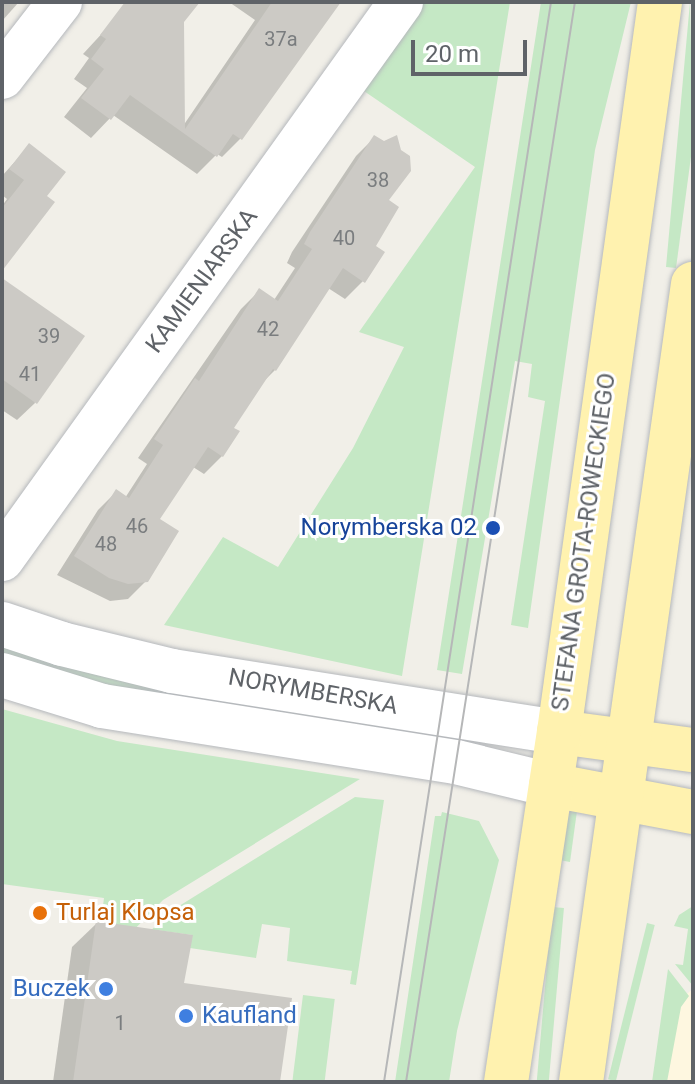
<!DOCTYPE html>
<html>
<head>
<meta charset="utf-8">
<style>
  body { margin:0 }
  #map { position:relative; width:695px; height:1084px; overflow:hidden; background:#f1efe8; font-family:Roboto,sans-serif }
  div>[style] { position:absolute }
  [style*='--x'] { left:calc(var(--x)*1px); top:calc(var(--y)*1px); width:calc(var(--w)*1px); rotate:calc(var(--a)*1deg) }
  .commercial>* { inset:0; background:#fef7e0 }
  .green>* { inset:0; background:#c5e8c5; transform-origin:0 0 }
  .shadow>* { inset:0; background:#0003 }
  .building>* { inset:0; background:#cccac5 }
  .roads { filter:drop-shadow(0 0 2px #b5b8bc) drop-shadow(0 0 2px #b5b8bc) }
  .minor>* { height:44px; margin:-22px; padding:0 22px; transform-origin:22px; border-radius:22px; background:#fff }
  .major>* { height:44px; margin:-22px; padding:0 22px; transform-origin:22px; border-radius:22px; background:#fff2af }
  .tram>* { height:2px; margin:-1px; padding:0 1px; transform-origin:1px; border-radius:1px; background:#b6b7b8 }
  .dots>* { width:22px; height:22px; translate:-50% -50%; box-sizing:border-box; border:4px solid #fff; border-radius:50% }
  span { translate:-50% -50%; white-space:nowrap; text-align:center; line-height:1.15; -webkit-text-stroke:6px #fff; paint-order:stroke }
  .number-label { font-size:20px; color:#7a7d7f }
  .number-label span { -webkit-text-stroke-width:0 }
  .street-label { font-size:24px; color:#5f6368 }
  .transit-label { font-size:24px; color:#164399 }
  .right { translate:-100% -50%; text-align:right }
  .food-label { font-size:24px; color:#c56008 }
  .left { translate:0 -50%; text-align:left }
  .shop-label { font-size:24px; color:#366cbe }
  .frame { position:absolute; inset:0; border:4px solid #5f6368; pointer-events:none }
  .scale { position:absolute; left:411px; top:40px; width:116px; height:36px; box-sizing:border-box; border:4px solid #5f6368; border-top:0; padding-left:10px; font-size:24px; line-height:28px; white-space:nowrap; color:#5f6368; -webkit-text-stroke:6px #fff; paint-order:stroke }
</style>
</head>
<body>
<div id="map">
  <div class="commercial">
    <i style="clip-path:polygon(693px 989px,693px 1082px,654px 1082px,665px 1011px)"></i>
  </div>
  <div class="green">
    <i style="clip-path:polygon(421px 2px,510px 2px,402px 676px,164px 625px,223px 537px,278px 567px,353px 448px,404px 347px,359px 332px,475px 167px,361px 89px)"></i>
    <i style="clip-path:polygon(541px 2px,631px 2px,595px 150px,528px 628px,511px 625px,545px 401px,528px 397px,532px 364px,515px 361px,462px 674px,437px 670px)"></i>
    <i style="clip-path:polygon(690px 2px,693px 142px,676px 268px,666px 267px)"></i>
    <i style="clip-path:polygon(2px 642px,390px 720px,389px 731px,112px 688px,2px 654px)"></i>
    <i style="clip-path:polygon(2px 709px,117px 741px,360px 779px,163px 900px,126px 938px,99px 936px,104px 898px,2px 884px)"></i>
    <i style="clip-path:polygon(355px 797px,384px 800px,356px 985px,350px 984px,352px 971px,287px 961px,290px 928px,262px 924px,256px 958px,190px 948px,192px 935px,156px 930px,141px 940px,171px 911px)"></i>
    <i style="clip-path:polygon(571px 809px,577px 811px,570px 862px,559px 860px,564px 826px)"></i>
    <i style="clip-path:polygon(442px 812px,479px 821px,499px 860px,457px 1031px,449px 1082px,395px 1082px,435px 816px,441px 816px)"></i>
    <i style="clip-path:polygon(693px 906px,693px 986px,675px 964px,683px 965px,688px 929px,674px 926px,679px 915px)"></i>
    <i style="left:552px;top:907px;width:12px;height:177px;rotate:5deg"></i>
    <i style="left:647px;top:923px;width:8px;height:161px;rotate:14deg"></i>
    <i style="clip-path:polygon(668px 969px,689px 996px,681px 1007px,667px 1082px,652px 1082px)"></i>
    <i style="left:303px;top:995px;width:32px;height:88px;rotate:7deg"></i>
  </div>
  <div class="shadow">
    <i style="clip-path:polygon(2px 2px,19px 2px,2px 21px)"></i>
    <i style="clip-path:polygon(131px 2px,197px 2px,182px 22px,183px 126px,255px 20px,229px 2px,338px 2px,240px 139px,222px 157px,217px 154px,197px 174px,113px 115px,91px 138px,64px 117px,87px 88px,74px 79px,89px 58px,83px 54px)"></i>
    <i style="clip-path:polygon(374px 138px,387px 200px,363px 281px,345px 299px,328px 288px,275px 370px,261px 384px,231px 428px,237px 432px,222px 456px,204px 474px,193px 467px,158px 519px,146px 581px,128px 599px,110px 601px,57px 575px,98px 510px,116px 492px,125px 498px,147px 464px,138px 458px,241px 309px,259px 291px,274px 300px,295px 268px,287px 263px,292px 252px,356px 156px)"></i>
    <i style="clip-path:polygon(29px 146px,44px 196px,2px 268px,2px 206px,7px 199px,2px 195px,2px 176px)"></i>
    <i style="clip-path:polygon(2px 280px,35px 403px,17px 420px,2px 410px)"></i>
    <i style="clip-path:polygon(97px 923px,182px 984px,278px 1082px,53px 1082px,72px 947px)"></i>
  </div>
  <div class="building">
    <i style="clip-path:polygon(125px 2px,200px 2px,184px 22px,185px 129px,272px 2px,341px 2px,242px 140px,233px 134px,217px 157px,130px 95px,111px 120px,81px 98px,104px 69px,91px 59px,106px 39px,100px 35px)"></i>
    <i style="clip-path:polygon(374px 135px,384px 141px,397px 135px,401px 150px,410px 156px,411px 171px,389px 200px,399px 207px,376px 246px,385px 252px,365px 283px,343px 268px,276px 371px,273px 369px,234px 428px,240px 431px,223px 457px,208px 447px,160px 519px,179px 531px,148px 582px,128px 584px,109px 578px,74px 556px,116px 489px,129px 498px,163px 445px,154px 439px,195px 378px,199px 381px,259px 288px,278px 301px,312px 249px,304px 244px,310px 232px)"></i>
    <i style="clip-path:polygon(29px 143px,66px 172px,47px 196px,55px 202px,2px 271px,2px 208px,24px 180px,9px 169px)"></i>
    <i style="clip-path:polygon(2px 278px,85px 336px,37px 404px,2px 379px)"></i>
    <i style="clip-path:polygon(96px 921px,193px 935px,184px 983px,292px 998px,280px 1082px,73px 1082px)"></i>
  </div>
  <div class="roads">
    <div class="minor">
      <i style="--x:2;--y:77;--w:95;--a:-52.3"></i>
      <i style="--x:2;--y:559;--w:685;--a:-54.38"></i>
      <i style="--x:2;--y:624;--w:63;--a:18.4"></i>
      <i style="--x:62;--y:644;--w:113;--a:13.8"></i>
      <i style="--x:172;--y:671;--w:392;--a:9"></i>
      <i style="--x:2;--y:675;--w:105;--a:17.2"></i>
      <i style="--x:102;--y:706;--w:358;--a:9"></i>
      <i style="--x:456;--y:762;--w:98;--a:13.6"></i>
    </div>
    <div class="major">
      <i style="--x:559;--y:732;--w:135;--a:7.7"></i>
      <i style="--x:551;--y:785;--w:145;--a:10.8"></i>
      <i style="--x:506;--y:1082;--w:354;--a:-81.4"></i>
      <i style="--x:559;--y:732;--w:737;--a:-82.12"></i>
      <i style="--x:581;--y:1082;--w:806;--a:-82.01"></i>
    </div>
  </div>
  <div class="tram">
    <i style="--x:384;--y:1082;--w:1093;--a:-81.21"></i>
    <i style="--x:406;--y:1082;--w:1093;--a:-81.11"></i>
  </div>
  <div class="dots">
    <i style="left:493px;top:528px;background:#1a4fb4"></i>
    <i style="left:40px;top:913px;background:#e8710a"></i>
    <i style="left:106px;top:989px;background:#3f7fe0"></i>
    <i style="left:186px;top:1016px;background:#3f7fe0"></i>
  </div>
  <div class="number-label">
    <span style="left:281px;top:39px">37a</span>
    <span style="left:378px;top:180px">38</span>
    <span style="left:344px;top:238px">40</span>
    <span style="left:268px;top:329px">42</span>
    <span style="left:49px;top:336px">39</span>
    <span style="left:30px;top:374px">41</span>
    <span style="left:137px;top:526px">46</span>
    <span style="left:106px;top:544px">48</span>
    <span style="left:120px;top:1023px">1</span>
  </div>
  <div class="street-label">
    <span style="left:202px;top:281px;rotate:-54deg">KAMIENIARSKA</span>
    <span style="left:584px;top:542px;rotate:-82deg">STEFANA GROTA-ROWECKIEGO</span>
    <span style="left:313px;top:692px;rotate:10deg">NORYMBERSKA</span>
  </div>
  <div class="transit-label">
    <span class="right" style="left:477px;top:528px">Norymberska 02</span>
  </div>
  <div class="food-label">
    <span class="left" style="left:56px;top:913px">Turlaj Klopsa</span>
  </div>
  <div class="shop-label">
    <span class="right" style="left:90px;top:989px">Buczek</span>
    <span class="left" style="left:202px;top:1016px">Kaufland</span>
  </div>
  <div class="frame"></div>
  <div class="scale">20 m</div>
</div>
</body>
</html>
